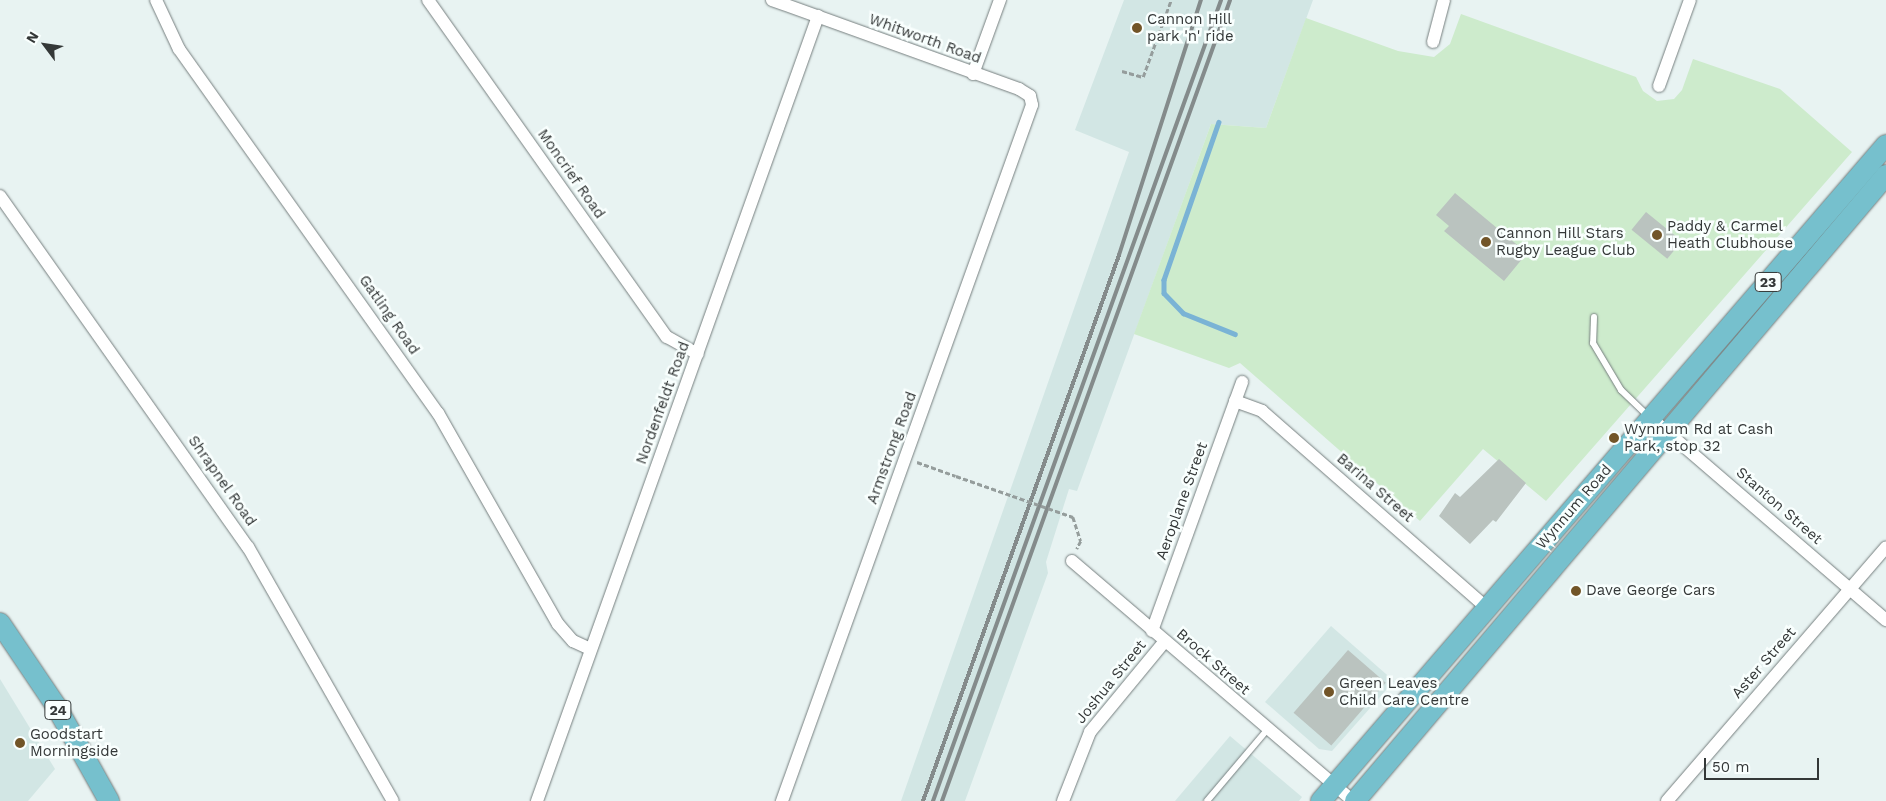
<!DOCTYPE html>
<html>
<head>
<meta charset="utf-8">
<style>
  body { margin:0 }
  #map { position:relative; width:1886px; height:801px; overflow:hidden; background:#e8f3f2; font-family:"Work Sans",sans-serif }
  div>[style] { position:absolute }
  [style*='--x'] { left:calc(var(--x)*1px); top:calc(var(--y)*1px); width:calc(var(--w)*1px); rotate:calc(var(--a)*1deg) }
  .built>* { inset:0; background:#d2e6e4 }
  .green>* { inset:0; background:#cdebcc }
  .stream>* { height:4.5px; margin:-2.25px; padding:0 2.25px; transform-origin:2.25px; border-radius:2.25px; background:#7ab3d5 }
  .building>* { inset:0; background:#bac3bf; transform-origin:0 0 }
  .path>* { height:2.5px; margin-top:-1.25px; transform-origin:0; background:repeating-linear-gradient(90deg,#959d9c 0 5px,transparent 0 7.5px) }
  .roads { filter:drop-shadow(0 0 1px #757e7e) drop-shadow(0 0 1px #757e7e) }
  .lane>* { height:6px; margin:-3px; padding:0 3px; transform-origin:3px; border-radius:3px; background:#fff }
  .street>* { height:12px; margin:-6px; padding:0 6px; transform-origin:6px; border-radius:6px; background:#fff }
  .primary>* { height:20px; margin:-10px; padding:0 10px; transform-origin:10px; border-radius:10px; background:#76c0cd }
  .rail>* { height:4px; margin:-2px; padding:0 2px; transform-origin:2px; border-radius:2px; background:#848b8b }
  .path-bridge>* { height:2.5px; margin-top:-1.25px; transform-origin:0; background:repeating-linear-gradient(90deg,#959d9c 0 5px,transparent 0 7.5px) }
  .dots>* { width:14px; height:14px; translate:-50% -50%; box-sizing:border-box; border:2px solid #f9fffe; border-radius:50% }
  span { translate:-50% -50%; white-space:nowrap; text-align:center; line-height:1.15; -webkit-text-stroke:5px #f9fffe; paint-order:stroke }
  .shield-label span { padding:1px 4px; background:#f9fffe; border:1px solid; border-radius:4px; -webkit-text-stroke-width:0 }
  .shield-label { font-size:14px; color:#343838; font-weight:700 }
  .poi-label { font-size:15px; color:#343838 }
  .left { translate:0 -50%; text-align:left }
  .street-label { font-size:15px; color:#343838 }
  .north { position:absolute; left:20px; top:20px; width:50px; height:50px; -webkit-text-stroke:4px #f9fffe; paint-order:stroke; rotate:301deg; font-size:14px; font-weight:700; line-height:20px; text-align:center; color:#343838 }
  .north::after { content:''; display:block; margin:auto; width:18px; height:22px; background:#343838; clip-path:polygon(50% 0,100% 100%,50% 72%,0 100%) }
  .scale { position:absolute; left:1704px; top:758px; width:115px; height:22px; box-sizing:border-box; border:2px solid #343838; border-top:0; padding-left:6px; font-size:15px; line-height:18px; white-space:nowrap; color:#343838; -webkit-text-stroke:4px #f9fffe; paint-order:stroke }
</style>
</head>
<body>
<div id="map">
  <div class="built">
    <i style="clip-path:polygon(1124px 0,1313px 0,1266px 128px,1211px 124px,1077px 491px,1069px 489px,1046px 562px,1048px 573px,965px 801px,901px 801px,1129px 152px,1075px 130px)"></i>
    <i style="clip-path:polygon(1331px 626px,1394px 681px,1332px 751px,1319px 749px,1265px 702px)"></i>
    <i style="clip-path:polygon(0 679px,55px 769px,28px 801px,0 801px)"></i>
    <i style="clip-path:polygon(1230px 736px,1302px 797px,1299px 801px,1175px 801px)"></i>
  </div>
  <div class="green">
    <i style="clip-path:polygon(1461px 14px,1636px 77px,1643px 91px,1657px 101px,1674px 99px,1682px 90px,1693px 59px,1780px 89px,1852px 152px,1546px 501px,1483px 449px,1420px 521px,1240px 363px,1229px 368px,1134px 334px,1211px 124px,1266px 128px,1306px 18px,1398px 51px,1434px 57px,1450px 44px)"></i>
  </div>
  <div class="stream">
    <i style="--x:1219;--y:122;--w:167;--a:109.2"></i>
    <i style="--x:1164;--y:280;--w:13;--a:90"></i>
    <i style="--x:1164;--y:293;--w:28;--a:46"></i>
    <i style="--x:1183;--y:313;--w:56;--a:22"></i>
  </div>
  <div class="building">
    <i style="clip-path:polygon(1455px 193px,1527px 253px,1504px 281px,1444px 231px,1449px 226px,1436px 215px)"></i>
    <i style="left:1646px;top:212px;width:46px;height:23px;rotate:39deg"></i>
    <i style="clip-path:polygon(1499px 459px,1526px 483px,1496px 522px,1493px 520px,1470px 544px,1439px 516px,1455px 493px,1460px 497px)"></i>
    <i style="left:1348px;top:650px;width:50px;height:83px;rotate:41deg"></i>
  </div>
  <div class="path">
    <i style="--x:1122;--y:71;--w:22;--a:16"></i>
    <i style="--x:1143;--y:77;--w:82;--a:-70"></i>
    <i style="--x:917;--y:462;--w:41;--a:19.7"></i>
    <i style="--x:1073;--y:517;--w:25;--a:72"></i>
    <i style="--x:1081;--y:541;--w:9;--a:117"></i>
  </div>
  <div class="roads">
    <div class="lane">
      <i style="--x:1594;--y:317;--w:26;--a:92"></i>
      <i style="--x:1593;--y:343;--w:55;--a:59.2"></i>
      <i style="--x:1621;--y:390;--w:37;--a:44"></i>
      <i style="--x:1207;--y:801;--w:93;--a:-49.8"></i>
    </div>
    <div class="street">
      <i style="--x:156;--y:0;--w:54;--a:64.9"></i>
      <i style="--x:179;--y:49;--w:447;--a:54.6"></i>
      <i style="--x:438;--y:413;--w:243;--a:60.4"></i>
      <i style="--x:558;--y:624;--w:23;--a:49"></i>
      <i style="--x:573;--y:641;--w:19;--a:25"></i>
      <i style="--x:428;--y:0;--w:413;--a:54.7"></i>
      <i style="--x:667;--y:337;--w:35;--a:29"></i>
      <i style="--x:772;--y:0;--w:263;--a:19.8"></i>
      <i style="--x:1019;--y:89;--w:13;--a:32"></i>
      <i style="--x:1030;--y:96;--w:9;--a:77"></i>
      <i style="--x:1032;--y:105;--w:740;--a:109.76"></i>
      <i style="--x:1433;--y:42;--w:43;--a:-75.3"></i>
      <i style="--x:973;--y:74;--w:79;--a:-70"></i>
      <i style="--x:1659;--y:86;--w:91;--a:-70.2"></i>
      <i style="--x:0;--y:196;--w:430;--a:54.8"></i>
      <i style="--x:248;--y:547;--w:292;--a:60.3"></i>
      <i style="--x:1235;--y:401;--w:29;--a:20"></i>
      <i style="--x:1262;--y:411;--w:299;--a:41.2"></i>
      <i style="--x:1651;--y:418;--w:310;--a:40.7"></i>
      <i style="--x:1072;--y:561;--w:370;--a:40.5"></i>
      <i style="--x:1152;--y:631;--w:265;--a:-70.1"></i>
      <i style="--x:537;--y:801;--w:834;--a:-70.3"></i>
      <i style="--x:1063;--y:801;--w:74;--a:-68.6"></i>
      <i style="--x:1090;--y:732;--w:118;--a:-50.5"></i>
      <i style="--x:1667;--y:801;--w:335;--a:-49.2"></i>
    </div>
    <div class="primary">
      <i style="--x:0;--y:623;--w:100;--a:56"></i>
      <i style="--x:56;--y:706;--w:109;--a:60.8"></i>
      <i style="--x:1321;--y:801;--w:866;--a:-49.26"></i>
      <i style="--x:1355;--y:801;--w:821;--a:-49.69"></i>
    </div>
  </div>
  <div class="rail">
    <i style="--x:923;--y:801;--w:580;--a:-70.25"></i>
    <i style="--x:1119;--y:255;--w:268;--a:-72.2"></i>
    <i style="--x:933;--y:801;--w:851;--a:-70.22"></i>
    <i style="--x:942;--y:801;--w:851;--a:-70.22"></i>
  </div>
  <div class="path-bridge">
    <i style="--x:956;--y:476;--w:124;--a:19.3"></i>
  </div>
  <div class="dots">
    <i style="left:1137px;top:28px;background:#725528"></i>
    <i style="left:1657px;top:235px;background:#725528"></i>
    <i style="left:1486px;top:242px;background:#725528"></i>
    <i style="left:1614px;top:438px;background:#725528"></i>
    <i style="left:1576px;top:591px;background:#725528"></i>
    <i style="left:1329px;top:692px;background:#725528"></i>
    <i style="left:20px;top:743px;background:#725528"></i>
  </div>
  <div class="shield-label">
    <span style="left:1768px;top:282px">23</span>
    <span style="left:58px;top:710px">24</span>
  </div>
  <div class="poi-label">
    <span class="left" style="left:1147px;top:28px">Cannon Hill<br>park 'n' ride</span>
    <span class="left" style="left:1667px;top:235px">Paddy &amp; Carmel<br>Heath Clubhouse</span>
    <span class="left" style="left:1496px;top:242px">Cannon Hill Stars<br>Rugby League Club</span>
    <span class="left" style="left:1624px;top:438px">Wynnum Rd at Cash<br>Park, stop 32</span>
    <span class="left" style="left:1586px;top:591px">Dave George Cars</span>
    <span class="left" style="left:1339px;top:692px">Green Leaves<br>Child Care Centre</span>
    <span class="left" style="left:30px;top:743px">Goodstart<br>Morningside</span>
  </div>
  <div class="street-label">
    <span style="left:925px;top:39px;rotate:20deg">Whitworth Road</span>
    <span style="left:571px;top:174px;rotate:55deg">Moncrief Road</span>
    <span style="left:389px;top:315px;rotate:55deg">Gatling Road</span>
    <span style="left:663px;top:403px;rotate:-70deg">Nordenfeldt Road</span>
    <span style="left:892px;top:448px;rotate:-70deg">Armstrong Road</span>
    <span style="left:222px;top:481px;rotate:55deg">Shrapnel Road</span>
    <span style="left:1375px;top:488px;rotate:41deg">Barina Street</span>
    <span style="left:1182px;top:501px;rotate:-70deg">Aeroplane Street</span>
    <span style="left:1779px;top:506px;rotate:41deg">Stanton Street</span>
    <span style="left:1574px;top:507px;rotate:-49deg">Wynnum Road</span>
    <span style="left:1213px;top:662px;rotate:41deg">Brock Street</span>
    <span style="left:1764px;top:663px;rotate:-49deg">Aster Street</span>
    <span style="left:1111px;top:682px;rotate:-51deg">Joshua Street</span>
  </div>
  <div class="north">N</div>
  <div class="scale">50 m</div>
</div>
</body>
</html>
